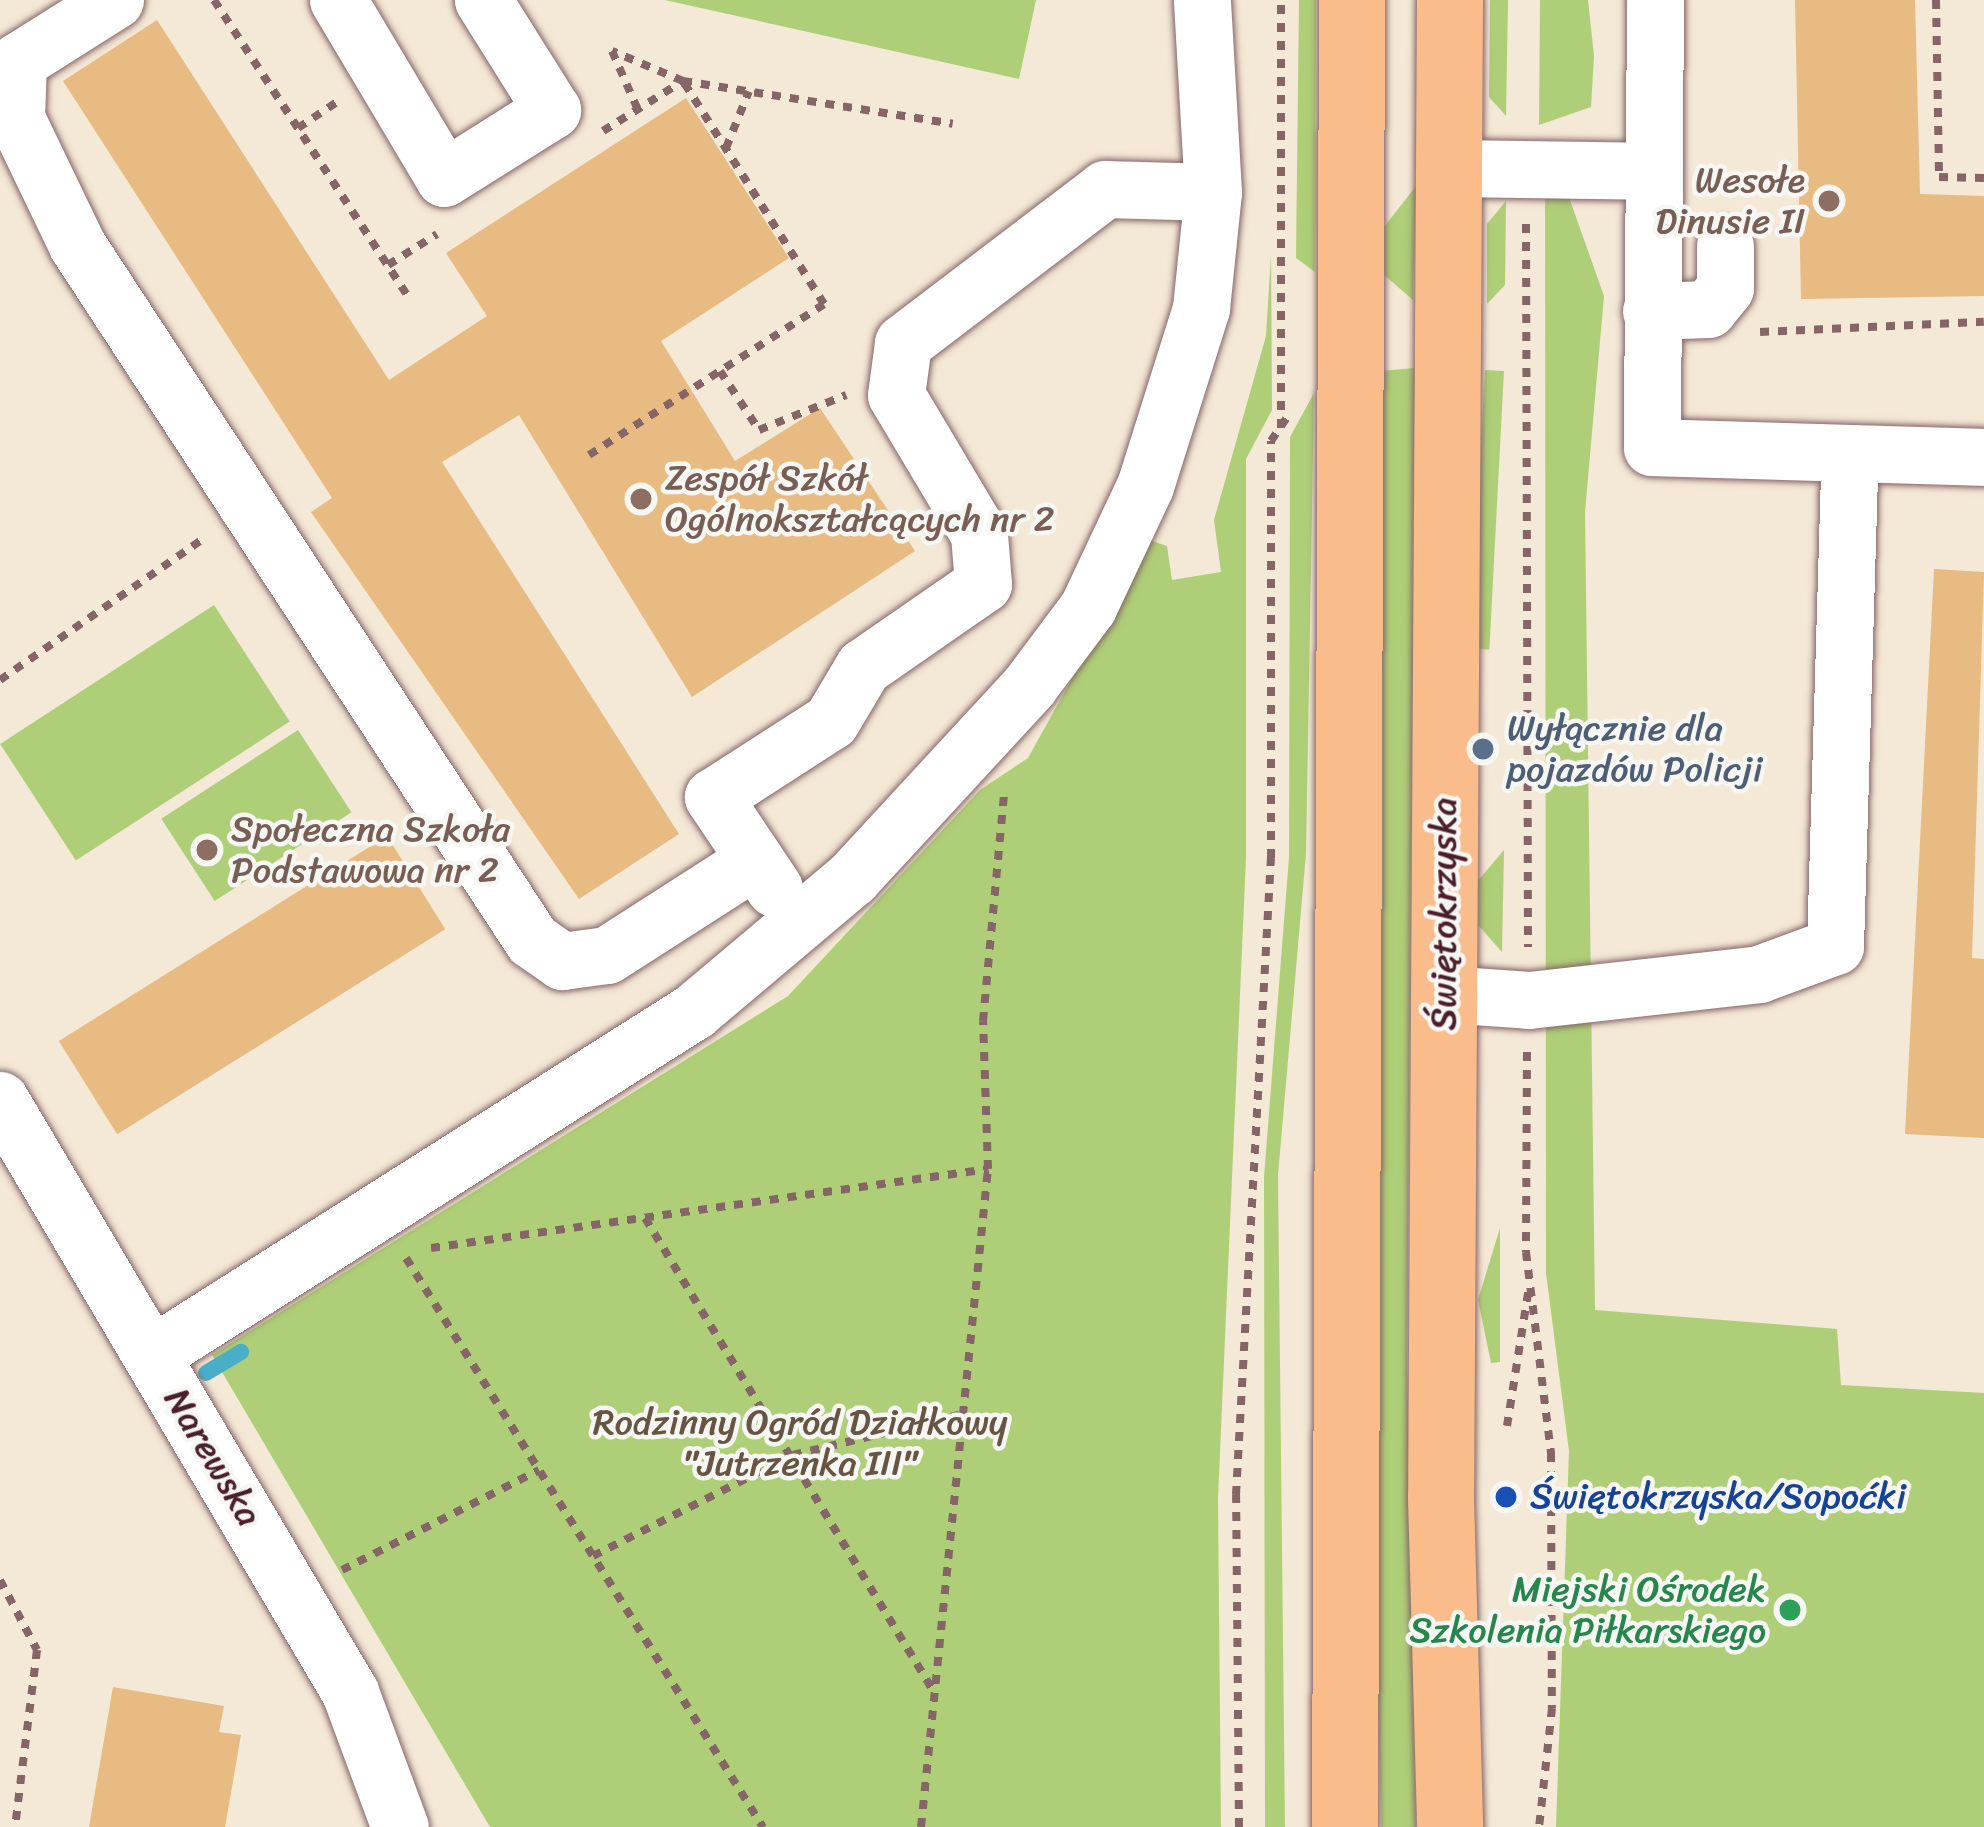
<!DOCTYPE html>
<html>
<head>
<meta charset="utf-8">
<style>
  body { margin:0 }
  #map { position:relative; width:1984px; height:1827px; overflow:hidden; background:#f4e8d6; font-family:Sriracha,sans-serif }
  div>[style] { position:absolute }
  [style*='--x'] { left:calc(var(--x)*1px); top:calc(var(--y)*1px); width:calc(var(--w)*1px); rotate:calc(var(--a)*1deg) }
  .green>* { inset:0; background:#aecf77; transform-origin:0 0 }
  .stream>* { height:16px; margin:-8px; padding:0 8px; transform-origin:8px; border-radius:8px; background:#49afc8 }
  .building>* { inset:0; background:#e7bb82; transform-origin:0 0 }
  .path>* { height:8px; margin-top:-4px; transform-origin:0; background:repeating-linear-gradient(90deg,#866567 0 9px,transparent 0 18px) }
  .roads { filter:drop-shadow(0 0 3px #866567) drop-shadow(0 0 3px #866567) }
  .minor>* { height:57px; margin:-28.5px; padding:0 28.5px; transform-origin:28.5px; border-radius:28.5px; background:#fff }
  .major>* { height:66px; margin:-33px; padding:0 33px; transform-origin:33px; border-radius:33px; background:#f9bc8a }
  .dots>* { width:33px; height:33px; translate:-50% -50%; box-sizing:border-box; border:6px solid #f6f6f2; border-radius:50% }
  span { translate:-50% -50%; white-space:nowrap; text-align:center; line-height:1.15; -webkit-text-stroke:9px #f6f6f2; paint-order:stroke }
  .education-label { font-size:36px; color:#785e54 }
  .right { translate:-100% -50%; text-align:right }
  .left { translate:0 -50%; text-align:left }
  .service-label { font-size:36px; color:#4e5e75 }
  .street-label { font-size:36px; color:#4a1f2b }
  .park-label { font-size:36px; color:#685442 }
  .transit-label { font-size:36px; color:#164399 }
  .leisure-label { font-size:36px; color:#27864d }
</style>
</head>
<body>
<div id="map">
  <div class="green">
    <i style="clip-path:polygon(665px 0,1036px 0,1019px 79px)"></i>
    <i style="clip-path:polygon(1299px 0,1316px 0,1315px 272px,1296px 258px)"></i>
    <i style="clip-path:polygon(1490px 0,1508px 0,1506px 116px,1489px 97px)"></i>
    <i style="clip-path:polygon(1540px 0,1588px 0,1594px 56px,1591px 107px,1539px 125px)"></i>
    <i style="clip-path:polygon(1416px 186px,1413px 300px,1383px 274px,1381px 231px)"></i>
    <i style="clip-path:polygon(1545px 186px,1565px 186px,1604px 296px,1585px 512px,1595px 1310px,1837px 1329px,1841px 1385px,1984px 1393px,1984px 1827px,1556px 1827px,1569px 1451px,1546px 1273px)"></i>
    <i style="clip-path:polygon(1506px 201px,1505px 285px,1487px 304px,1487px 224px)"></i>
    <i style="clip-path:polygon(1271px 255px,1272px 410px,1246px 459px,1246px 858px,1218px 1498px,1221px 1827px,490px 1827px,212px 1355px,788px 996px,980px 790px,1028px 758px,1149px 540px,1167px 546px,1172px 580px,1221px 572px,1214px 520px,1266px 336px)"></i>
    <i style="clip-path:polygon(1415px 368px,1407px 1364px,1416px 1827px,1381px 1827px,1371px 1366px,1380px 371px)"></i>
    <i style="left:1485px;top:370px;width:19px;height:279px;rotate:3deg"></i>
    <i style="clip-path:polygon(1314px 393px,1306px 854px,1278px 1175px,1285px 1827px,1265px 1827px,1264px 1177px,1289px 857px,1290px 437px)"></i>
    <i style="left:214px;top:605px;width:139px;height:255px;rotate:57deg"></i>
    <i style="left:298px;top:730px;width:98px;height:163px;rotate:57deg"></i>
    <i style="clip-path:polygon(1504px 850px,1502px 952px,1478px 925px,1476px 883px)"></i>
    <i style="clip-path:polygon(1500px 1228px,1500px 1362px,1491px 1363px,1478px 1300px)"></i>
  </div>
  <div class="stream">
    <i style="--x:206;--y:1373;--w:41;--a:-31"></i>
  </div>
  <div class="building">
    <i style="clip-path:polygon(1795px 0,1915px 0,1920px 194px,1984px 196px,1984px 296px,1801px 299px)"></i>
    <i style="clip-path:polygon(157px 20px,389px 380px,487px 316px,446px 253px,686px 98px,789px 258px,661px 341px,735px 461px,820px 408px,915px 551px,692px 697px,519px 415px,442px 462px,679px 834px,579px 899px,311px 512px,332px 498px,63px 81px)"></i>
    <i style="clip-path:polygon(1934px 569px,1984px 572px,1972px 958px,1984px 959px,1984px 1138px,1905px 1134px)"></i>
    <i style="left:387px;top:836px;width:110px;height:387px;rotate:58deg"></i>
    <i style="clip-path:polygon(113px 1687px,224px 1706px,219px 1732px,241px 1735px,225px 1827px,89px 1827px)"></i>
  </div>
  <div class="path">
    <i style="--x:214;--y:0;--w:356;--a:56.8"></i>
    <i style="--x:1936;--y:0;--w:177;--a:89"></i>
    <i style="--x:1939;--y:177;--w:45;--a:1.3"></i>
    <i style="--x:298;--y:128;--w:47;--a:-33.7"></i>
    <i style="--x:603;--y:131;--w:94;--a:-32"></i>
    <i style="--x:683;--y:81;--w:273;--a:9"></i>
    <i style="--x:726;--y:148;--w:61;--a:-68"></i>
    <i style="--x:1526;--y:224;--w:723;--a:89.84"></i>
    <i style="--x:388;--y:265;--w:58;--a:-32.3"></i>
    <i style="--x:1760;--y:332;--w:224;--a:-2.6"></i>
    <i style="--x:720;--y:371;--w:71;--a:56.5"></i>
    <i style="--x:759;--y:430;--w:94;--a:-21.9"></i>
    <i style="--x:1281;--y:428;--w:428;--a:-90"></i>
    <i style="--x:589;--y:455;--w:279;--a:-32.7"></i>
    <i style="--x:824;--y:304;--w:264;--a:-122.3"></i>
    <i style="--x:683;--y:81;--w:77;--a:-157.1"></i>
    <i style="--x:612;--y:51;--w:64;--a:66.2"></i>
    <i style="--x:0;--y:680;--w:251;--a:-34.8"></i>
    <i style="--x:1527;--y:1052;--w:200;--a:90.3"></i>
    <i style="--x:1526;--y:1252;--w:203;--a:82.9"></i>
    <i style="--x:1551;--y:1453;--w:255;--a:89.8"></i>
    <i style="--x:1552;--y:1708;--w:120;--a:96.2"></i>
    <i style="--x:645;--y:1218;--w:555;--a:58.63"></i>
    <i style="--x:431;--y:1248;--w:563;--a:-8.07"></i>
    <i style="--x:406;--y:1258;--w:672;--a:57.9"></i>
    <i style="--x:1507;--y:1426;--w:141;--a:-81"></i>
    <i style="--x:593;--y:1556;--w:224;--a:-26.8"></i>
    <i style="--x:793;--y:1455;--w:175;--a:-13.6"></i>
    <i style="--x:342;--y:1570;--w:221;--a:-26.9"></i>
    <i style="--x:0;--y:1580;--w:79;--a:62.1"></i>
    <i style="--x:37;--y:1650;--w:178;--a:97.1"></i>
    <i style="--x:921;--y:1827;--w:661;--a:-84.19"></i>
    <i style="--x:988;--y:1169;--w:148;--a:-91.9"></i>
    <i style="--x:983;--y:1021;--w:227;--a:-84.7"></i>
    <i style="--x:1239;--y:1827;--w:332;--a:-90.5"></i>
    <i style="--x:1236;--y:1495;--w:638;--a:-86.86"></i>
    <i style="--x:1271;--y:858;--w:417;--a:-90"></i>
    <i style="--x:1271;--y:441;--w:32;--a:-56"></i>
  </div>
  <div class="roads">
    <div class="minor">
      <i style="--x:115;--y:0;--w:115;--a:147.8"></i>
      <i style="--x:18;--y:61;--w:57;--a:92"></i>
      <i style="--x:16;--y:118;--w:141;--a:64.3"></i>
      <i style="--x:77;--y:245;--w:831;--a:56.79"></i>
      <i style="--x:532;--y:940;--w:37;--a:35"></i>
      <i style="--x:562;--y:961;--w:45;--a:-7.6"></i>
      <i style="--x:607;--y:955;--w:176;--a:-32.7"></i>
      <i style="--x:338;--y:0;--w:207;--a:59.2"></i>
      <i style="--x:444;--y:178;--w:128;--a:-32.2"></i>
      <i style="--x:552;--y:110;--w:130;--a:-122.1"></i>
      <i style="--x:1655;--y:0;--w:447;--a:90.4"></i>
      <i style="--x:1652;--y:447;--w:332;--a:1.7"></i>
      <i style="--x:1446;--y:168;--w:205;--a:0.8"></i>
      <i style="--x:1651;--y:311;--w:57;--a:-2"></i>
      <i style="--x:1708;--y:309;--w:27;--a:-51"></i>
      <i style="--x:1725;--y:288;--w:42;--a:-90"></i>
      <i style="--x:774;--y:888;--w:110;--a:-123.8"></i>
      <i style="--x:713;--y:797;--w:140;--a:-32.8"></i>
      <i style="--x:831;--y:721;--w:63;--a:-59.3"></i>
      <i style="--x:863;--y:667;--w:146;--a:-34.7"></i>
      <i style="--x:983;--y:584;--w:50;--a:-94.6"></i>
      <i style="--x:979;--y:534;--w:162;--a:-120.8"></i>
      <i style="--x:896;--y:395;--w:52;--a:-82.3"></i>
      <i style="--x:903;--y:343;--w:254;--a:-37.3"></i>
      <i style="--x:1105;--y:189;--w:108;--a:1.6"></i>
      <i style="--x:1444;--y:994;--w:85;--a:4"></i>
      <i style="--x:1529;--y:1000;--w:231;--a:-6.4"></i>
      <i style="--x:1759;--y:974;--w:81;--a:-20.2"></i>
      <i style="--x:1835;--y:946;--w:493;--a:-88.3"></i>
      <i style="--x:0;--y:1100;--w:688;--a:59.41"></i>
      <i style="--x:350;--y:1692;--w:144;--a:69.7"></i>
      <i style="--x:151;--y:1355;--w:643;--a:-32.35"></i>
      <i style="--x:694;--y:1011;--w:207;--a:-40.1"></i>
      <i style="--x:852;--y:878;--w:261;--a:-47.3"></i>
      <i style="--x:1029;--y:686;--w:99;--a:-53.2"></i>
      <i style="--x:1088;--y:607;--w:134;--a:-64.8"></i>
      <i style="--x:1145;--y:486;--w:187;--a:-72.5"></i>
      <i style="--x:1201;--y:308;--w:117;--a:-84.1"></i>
      <i style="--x:1213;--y:192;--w:192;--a:-93.3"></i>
    </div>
    <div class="major">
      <i style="--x:1450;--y:0;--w:1498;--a:90.34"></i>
      <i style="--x:1441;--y:1498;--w:329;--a:88.4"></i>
      <i style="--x:1345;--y:1827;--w:1827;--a:-89.78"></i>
    </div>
  </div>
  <div class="dots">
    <i style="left:1829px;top:201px;background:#8d6e63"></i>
    <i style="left:641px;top:499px;background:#8d6e63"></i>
    <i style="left:1483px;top:749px;background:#5c6f8a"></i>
    <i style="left:207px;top:850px;background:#8d6e63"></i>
    <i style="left:1506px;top:1497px;background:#1a4fb4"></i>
    <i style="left:1790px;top:1610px;background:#2e9e5b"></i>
  </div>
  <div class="education-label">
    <span class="right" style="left:1805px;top:201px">Wesołe<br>Dinusie II</span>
    <span class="left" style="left:665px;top:499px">Zespół Szkół<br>Ogólnokształcących nr 2</span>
    <span class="left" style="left:231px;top:850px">Społeczna Szkoła<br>Podstawowa nr 2</span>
  </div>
  <div class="service-label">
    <span class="left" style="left:1507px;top:749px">Wyłącznie dla<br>pojazdów Policji</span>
  </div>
  <div class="street-label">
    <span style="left:1444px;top:914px;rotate:-90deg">Świętokrzyska</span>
    <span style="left:213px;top:1457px;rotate:59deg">Narewska</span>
  </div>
  <div class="park-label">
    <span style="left:800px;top:1443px">Rodzinny Ogród Działkowy<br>"Jutrzenka III"</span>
  </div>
  <div class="transit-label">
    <span class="left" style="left:1530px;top:1497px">Świętokrzyska/Sopoćki</span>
  </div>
  <div class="leisure-label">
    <span class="right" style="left:1766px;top:1610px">Miejski Ośrodek<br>Szkolenia Piłkarskiego</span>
  </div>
</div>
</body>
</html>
